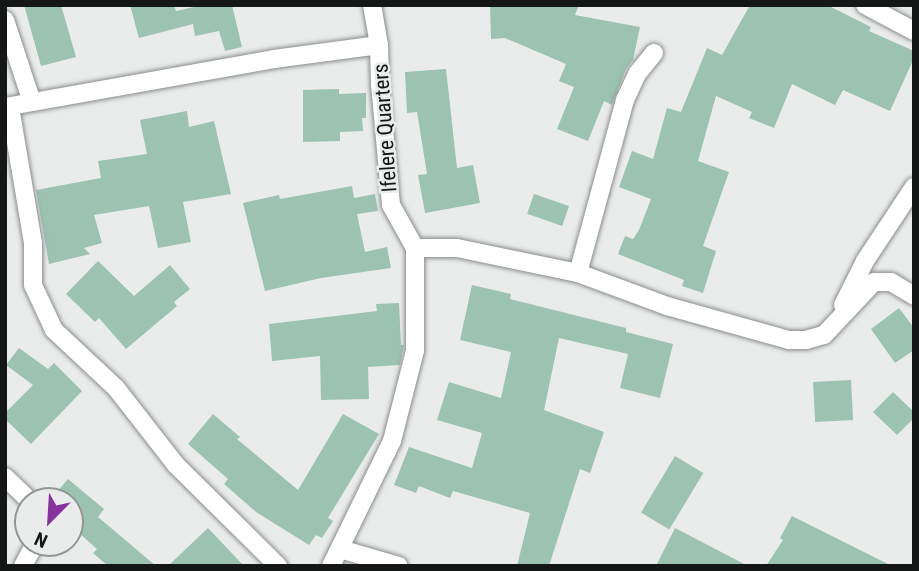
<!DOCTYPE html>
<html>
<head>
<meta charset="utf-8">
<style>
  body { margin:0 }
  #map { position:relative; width:919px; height:571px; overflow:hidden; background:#e9eceb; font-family:"Roboto Condensed",sans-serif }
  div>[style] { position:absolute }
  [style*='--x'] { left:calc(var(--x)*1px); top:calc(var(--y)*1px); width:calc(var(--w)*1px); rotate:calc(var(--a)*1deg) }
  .building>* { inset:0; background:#9cc2b2; transform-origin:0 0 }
  .roads { filter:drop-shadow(0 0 2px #8a8d8b) drop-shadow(0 0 2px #8a8d8b) }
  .street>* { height:18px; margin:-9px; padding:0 9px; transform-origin:9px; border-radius:9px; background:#fff }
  span { translate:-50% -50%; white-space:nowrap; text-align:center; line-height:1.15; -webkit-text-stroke:5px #e9eceb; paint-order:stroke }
  .street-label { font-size:21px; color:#151616 }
  .frame { position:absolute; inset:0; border:7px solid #151616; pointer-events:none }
  .north { position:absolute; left:14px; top:487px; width:70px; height:70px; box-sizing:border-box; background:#e9eceb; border:2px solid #949696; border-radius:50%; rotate:204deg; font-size:19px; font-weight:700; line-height:28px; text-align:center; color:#151616 }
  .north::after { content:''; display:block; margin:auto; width:24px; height:32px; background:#87329f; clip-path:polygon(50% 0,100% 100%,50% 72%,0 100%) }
</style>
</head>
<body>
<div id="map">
  <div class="building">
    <i style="clip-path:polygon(24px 5px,61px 5px,76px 57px,41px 66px)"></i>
    <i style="clip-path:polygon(130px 5px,174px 5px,176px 11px,203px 5px,232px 5px,242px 47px,225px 51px,219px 31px,195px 36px,193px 24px,139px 38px)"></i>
    <i style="clip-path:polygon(490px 5px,579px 5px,575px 15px,640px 27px,633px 60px,626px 69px,612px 105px,604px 101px,588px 141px,557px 129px,574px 87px,559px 81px,566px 64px,505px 38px,491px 39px)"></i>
    <i style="clip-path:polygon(750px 5px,827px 5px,871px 27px,869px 31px,914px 51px,914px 58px,890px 111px,843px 90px,835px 105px,792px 84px,774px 128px,749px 118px,752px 112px,716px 96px,698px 161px,729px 172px,703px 246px,716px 251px,703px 293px,682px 286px,684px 280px,618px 254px,625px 236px,633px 239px,639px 230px,651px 199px,619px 187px,632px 151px,653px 159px,667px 108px,681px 112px,707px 48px,722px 55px)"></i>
    <i style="clip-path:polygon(446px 69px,457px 168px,473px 165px,480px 203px,425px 213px,418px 175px,427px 174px,417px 112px,407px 113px,405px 72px)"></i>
    <i style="clip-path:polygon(339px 89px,339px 94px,366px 93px,366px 118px,362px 118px,363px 131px,340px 132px,340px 141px,303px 142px,303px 90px)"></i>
    <i style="clip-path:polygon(187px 111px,189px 127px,214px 121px,231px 194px,183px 202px,191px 242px,158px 248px,149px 206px,94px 215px,102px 243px,84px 248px,90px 254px,49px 264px,36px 190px,101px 178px,98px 161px,147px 154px,140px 120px)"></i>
    <i style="clip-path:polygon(352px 186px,354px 198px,375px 194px,378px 211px,357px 214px,365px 252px,387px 247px,391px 268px,321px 278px,265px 291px,243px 203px,279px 195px,280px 199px)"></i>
    <i style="left:534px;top:194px;width:37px;height:21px;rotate:19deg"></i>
    <i style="clip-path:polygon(98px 261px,134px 296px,170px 265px,190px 289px,174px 302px,177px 306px,126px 349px,99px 318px,95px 322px,66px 294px)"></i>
    <i style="clip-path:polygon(472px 285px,511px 294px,510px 299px,626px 328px,626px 332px,673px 344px,660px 398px,620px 388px,628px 354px,559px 338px,544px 410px,604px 432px,590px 473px,580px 469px,549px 566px,517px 566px,530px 513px,453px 491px,450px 498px,419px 486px,416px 493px,394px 485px,409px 447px,472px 468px,482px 433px,437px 420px,449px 382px,501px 398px,511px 352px,460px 340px)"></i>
    <i style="clip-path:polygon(399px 303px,401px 345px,404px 345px,400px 365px,368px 367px,369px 399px,321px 400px,320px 356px,272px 361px,269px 324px,377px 311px,376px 304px)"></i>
    <i style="clip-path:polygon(899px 308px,914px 328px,914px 350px,895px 363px,871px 329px)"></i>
    <i style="clip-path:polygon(19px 348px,48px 369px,54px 363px,82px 391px,31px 444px,5px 419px,5px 413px,33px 385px,6px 365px)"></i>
    <i style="left:851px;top:380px;width:40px;height:38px;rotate:87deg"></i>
    <i style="clip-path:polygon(893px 392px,914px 412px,914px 418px,897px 435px,873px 412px)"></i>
    <i style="clip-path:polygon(213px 414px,240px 437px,237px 439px,298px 490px,343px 414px,379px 434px,328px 518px,333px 521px,322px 538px,316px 535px,309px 545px,256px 512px,224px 484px,228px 479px,188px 444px)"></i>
    <i style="left:675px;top:456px;width:33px;height:66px;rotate:31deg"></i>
    <i style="clip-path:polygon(68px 479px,104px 509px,98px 517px,156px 566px,108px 566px,93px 553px,97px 549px,70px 525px,70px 501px,49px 501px)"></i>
    <i style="clip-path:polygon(792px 516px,892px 566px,766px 566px,783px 540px,780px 538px)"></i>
    <i style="clip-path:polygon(208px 528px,244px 566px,168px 566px)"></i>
    <i style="clip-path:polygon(675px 528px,748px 566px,656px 566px)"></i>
  </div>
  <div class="roads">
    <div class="street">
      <i style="--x:865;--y:5;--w:55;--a:28"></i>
      <i style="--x:5;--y:20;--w:86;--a:71.8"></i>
      <i style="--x:5;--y:107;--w:273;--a:-10.1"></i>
      <i style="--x:274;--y:59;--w:106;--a:-7.6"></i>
      <i style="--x:10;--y:107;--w:138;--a:80.4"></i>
      <i style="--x:33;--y:243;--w:42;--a:90"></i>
      <i style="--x:33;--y:285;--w:50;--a:65"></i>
      <i style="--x:54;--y:330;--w:85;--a:43.1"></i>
      <i style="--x:116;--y:388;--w:98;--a:52.1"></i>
      <i style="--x:176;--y:465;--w:144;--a:44.7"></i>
      <i style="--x:415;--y:248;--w:42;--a:0"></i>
      <i style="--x:457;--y:248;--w:124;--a:11.7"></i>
      <i style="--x:578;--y:273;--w:95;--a:20.3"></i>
      <i style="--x:667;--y:306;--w:127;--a:15.6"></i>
      <i style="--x:789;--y:340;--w:17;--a:0"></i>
      <i style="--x:806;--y:340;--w:19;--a:-16"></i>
      <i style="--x:824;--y:335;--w:73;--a:-46.7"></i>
      <i style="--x:874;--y:282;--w:17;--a:0"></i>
      <i style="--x:891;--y:282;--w:27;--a:31"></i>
      <i style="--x:578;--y:273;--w:179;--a:-74.8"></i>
      <i style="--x:625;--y:100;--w:29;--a:-65"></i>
      <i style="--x:637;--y:74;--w:27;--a:-51"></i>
      <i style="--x:843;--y:305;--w:49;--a:-63.4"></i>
      <i style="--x:865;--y:261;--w:89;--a:-56.5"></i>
      <i style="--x:5;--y:477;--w:35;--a:44"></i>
      <i style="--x:340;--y:549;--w:61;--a:16.1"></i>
      <i style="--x:23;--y:566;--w:26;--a:-62"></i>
      <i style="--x:331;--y:566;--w:139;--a:-64"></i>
      <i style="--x:392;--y:441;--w:93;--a:-75.7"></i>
      <i style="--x:415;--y:351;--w:103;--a:-90"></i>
      <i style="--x:415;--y:248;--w:49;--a:-119.2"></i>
      <i style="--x:391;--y:205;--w:121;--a:-95.2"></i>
      <i style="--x:380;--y:85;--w:40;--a:-91.4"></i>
      <i style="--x:379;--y:45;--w:41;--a:-99.9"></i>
    </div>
  </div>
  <div class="street-label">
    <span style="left:385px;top:128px;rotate:-94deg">Ifelere Quarters</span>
  </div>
  <div class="frame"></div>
  <div class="north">N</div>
</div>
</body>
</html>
